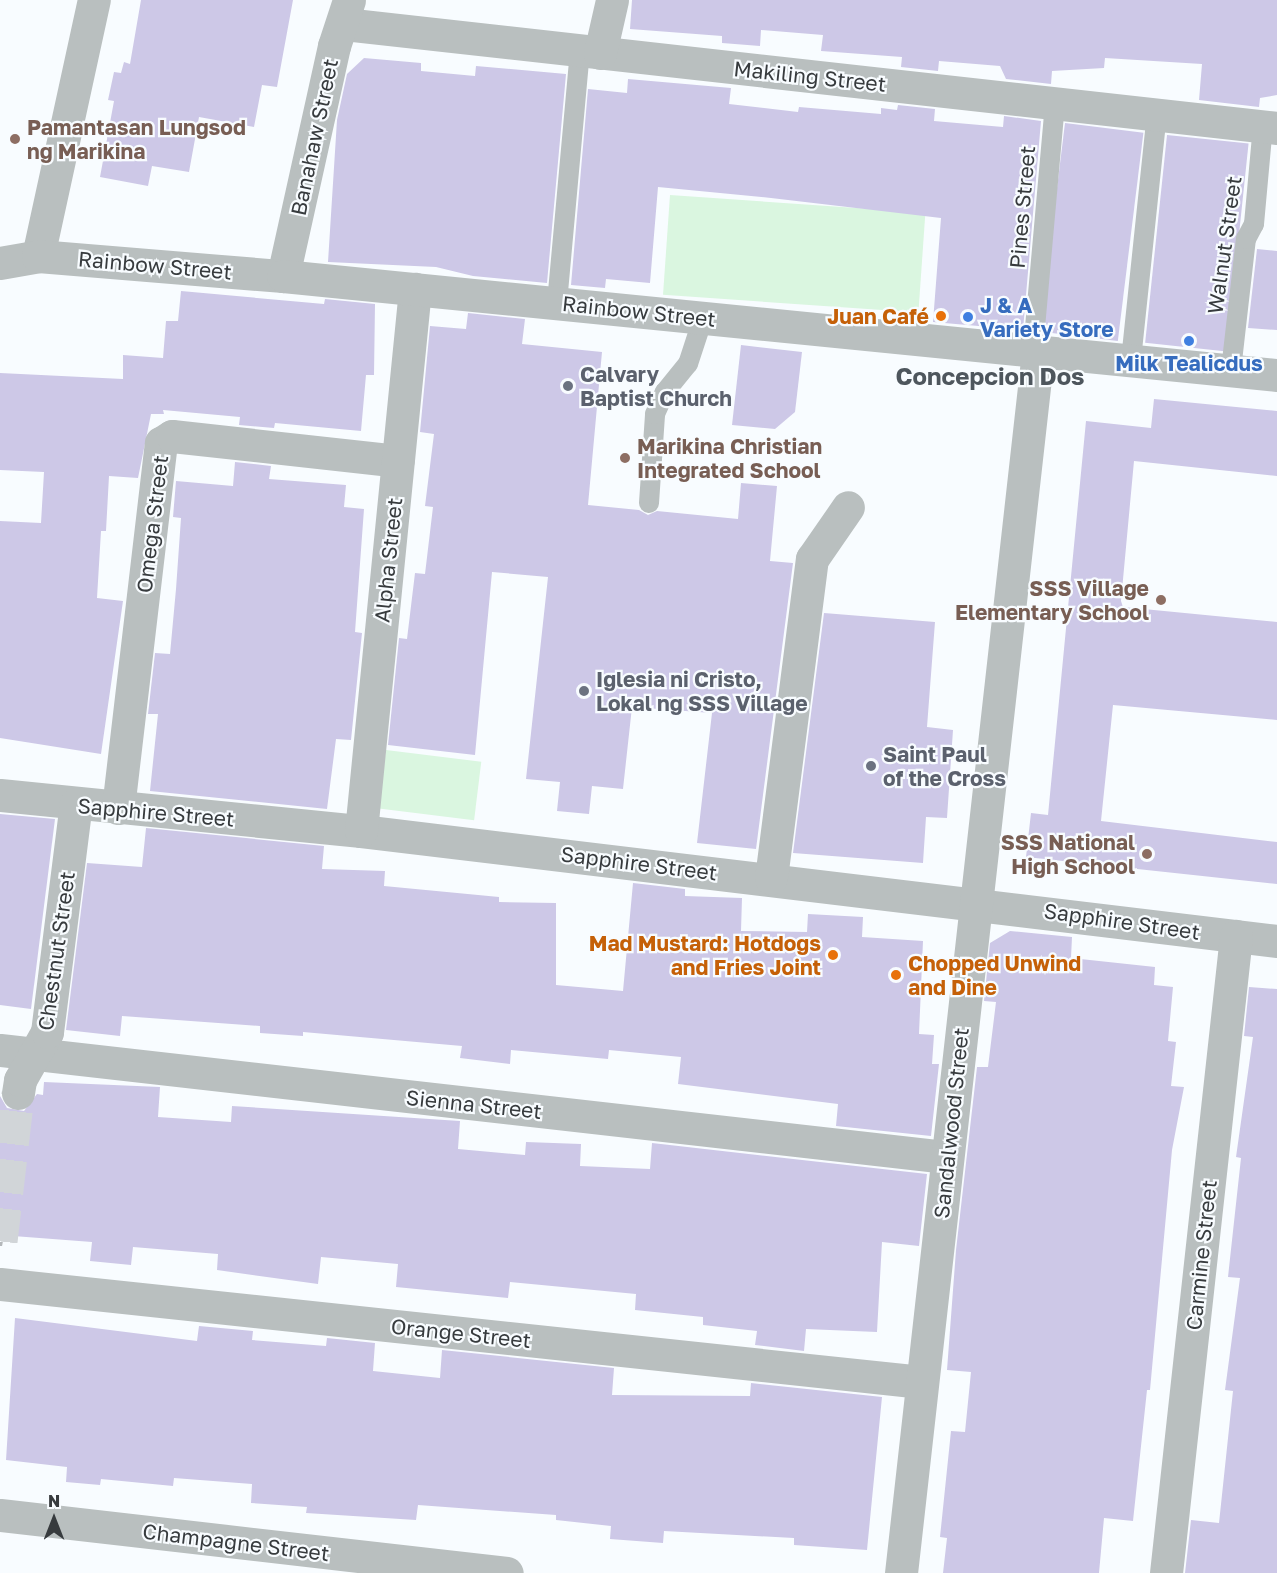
<!DOCTYPE html>
<html>
<head>
<meta charset="utf-8">
<style>
  body { margin:0 }
  #map { position:relative; width:1277px; height:1573px; overflow:hidden; background:#f8fcff; font-family:"Golos Text",sans-serif }
  div>[style] { position:absolute }
  [style*='--x'] { left:calc(var(--x)*1px); top:calc(var(--y)*1px); width:calc(var(--w)*1px); rotate:calc(var(--a)*1deg) }
  .green>* { inset:0; background:#daf6e0; transform-origin:0 0 }
  .building>* { inset:0; background:#cdc8e7; transform-origin:0 0 }
  .minor-tunnel>* { height:33px; margin-top:-16.5px; transform-origin:0; background:repeating-linear-gradient(90deg,#d1d5d8 0 33px,transparent 0 49px) }
  .path>* { height:4px; margin-top:-2px; transform-origin:0; background:repeating-linear-gradient(90deg,#b4b8bb 0 4.5px,transparent 0 7.5px) }
  .service>* { height:20px; margin:-10px; padding:0 10px; transform-origin:10px; border-radius:10px; background:#b9bfbf }
  .minor>* { height:33px; margin:-16.5px; padding:0 16.5px; transform-origin:16.5px; border-radius:16.5px; background:#b9bfbf }
  .tertiary>* { height:33px; margin:-16.5px; padding:0 16.5px; transform-origin:16.5px; border-radius:16.5px; background:#b9bfbf }
  .dots>* { width:16px; height:16px; translate:-50% -50%; box-sizing:border-box; border:3px solid #f8fcff; border-radius:50% }
  span { translate:-50% -50%; white-space:nowrap; text-align:center; line-height:1.15; -webkit-text-stroke:4.5px #f8fcff; paint-order:stroke }
  .street-label { font-size:21px; color:#373b3e }
  .education-label { font-size:21px; color:#785e54; font-weight:700 }
  .left { translate:0 -50%; text-align:left }
  .right { translate:-100% -50%; text-align:right }
  .shop-label { font-size:21px; color:#366cbe; font-weight:700 }
  .food-label { font-size:21px; color:#c56008; font-weight:700 }
  .worship-label { font-size:21px; color:#5b616d; font-weight:700 }
  .quarter-label { font-size:24px; color:#4e565d; font-weight:700 }
  .north { position:absolute; left:24px; top:1489px; width:60px; height:60px; -webkit-text-stroke:4px #f8fcff; paint-order:stroke; rotate:0deg; font-size:16px; font-weight:700; line-height:24px; text-align:center; color:#373b3e }
  .north::after { content:''; display:block; margin:auto; width:21px; height:27px; background:#373b3e; clip-path:polygon(50% 0,100% 100%,50% 72%,0 100%) }
</style>
</head>
<body>
<div id="map">
  <div class="green">
    <i style="left:670px;top:195px;width:256px;height:100px;rotate:4deg"></i>
    <i style="left:386px;top:750px;width:96px;height:59px;rotate:7deg"></i>
  </div>
  <div class="building">
    <i style="clip-path:polygon(141px 0,293px 0,277px 87px,262px 85px,254px 127px,199px 117px,189px 172px,152px 166px,148px 186px,100px 177px,114px 101px,108px 100px,114px 72px,121px 73px,124px 62px,130px 64px)"></i>
    <i style="clip-path:polygon(632px 0,1277px 0,1277px 95px,1260px 98px,1259px 107px,1199px 100px,1202px 64px,1105px 58px,1104px 68px,1052px 71px,1051px 84px,1006px 79px,1000px 66px,939px 61px,938px 71px,901px 67px,902px 57px,821px 51px,823px 35px,761px 30px,760px 46px,722px 43px,722px 36px,630px 29px)"></i>
    <i style="clip-path:polygon(364px 58px,421px 63px,421px 71px,475px 76px,476px 66px,566px 74px,547px 283px,473px 276px,436px 267px,328px 262px,337px 120px,347px 74px)"></i>
    <i style="clip-path:polygon(628px 79px,731px 88px,729px 104px,798px 112px,799px 107px,881px 114px,881px 108px,897px 110px,898px 105px,935px 109px,934px 121px,1003px 127px,1004px 116px,1041px 121px,1023px 330px,933px 322px,941px 218px,771px 198px,658px 187px,650px 283px,606px 279px,605px 288px,571px 285px,588px 89px,627px 93px)"></i>
    <i style="left:1065px;top:123px;width:79px;height:210px;rotate:7deg"></i>
    <i style="left:1167px;top:135px;width:82px;height:209px;rotate:6deg"></i>
    <i style="clip-path:polygon(1257px 249px,1277px 251px,1277px 330px,1248px 328px)"></i>
    <i style="clip-path:polygon(181px 291px,324px 304px,325px 299px,375px 304px,374px 375px,366px 375px,361px 431px,275px 423px,274px 428px,239px 425px,240px 417px,163px 410px,164px 414px,151px 414px,138px 478px,109px 476px,106px 531px,101px 531px,97px 598px,123px 601px,101px 754px,0 738px,0 521px,41px 523px,44px 472px,0 470px,0 373px,123px 379px,123px 355px,163px 358px,166px 321px,178px 321px)"></i>
    <i style="clip-path:polygon(468px 313px,525px 319px,522px 344px,602px 352px,588px 505px,639px 510px,648px 515px,657px 511px,738px 519px,741px 483px,777px 486px,770px 561px,793px 563px,756px 849px,697px 843px,712px 713px,632px 707px,623px 789px,592px 786px,589px 814px,557px 811px,560px 782px,526px 779px,548px 577px,492px 572px,475px 755px,388px 745px,399px 638px,407px 639px,415px 573px,425px 574px,433px 507px,425px 506px,434px 434px,420px 432px,430px 326px,466px 329px)"></i>
    <i style="clip-path:polygon(741px 345px,802px 352px,795px 412px,775px 429px,732px 425px)"></i>
    <i style="clip-path:polygon(1154px 399px,1277px 411px,1277px 476px,1134px 461px,1121px 601px,1123px 607px,1277px 622px,1277px 720px,1113px 705px,1101px 821px,1277px 842px,1277px 884px,1026px 857px,1031px 813px,1048px 815px,1086px 421px,1151px 428px)"></i>
    <i style="clip-path:polygon(235px 462px,271px 466px,269px 479px,346px 485px,344px 507px,364px 509px,355px 632px,362px 633px,351px 740px,336px 739px,327px 809px,150px 791px,158px 714px,148px 714px,155px 653px,170px 654px,176px 589px,181px 518px,173px 517px,176px 481px,233px 486px)"></i>
    <i style="clip-path:polygon(824px 613px,935px 622px,927px 727px,953px 730px,947px 818px,926px 817px,923px 863px,793px 853px)"></i>
    <i style="clip-path:polygon(0 814px,55px 819px,31px 1009px,0 1005px)"></i>
    <i style="clip-path:polygon(146px 828px,324px 846px,322px 869px,385px 871px,384px 886px,499px 897px,499px 902px,556px 903px,556px 985px,623px 991px,633px 883px,685px 889px,685px 896px,742px 898px,741px 931px,807px 932px,808px 914px,863px 917px,862px 937px,923px 941px,919px 1034px,934px 1035px,932px 1064px,939px 1064px,931px 1136px,836px 1126px,838px 1104px,678px 1084px,681px 1057px,609px 1050px,608px 1059px,511px 1050px,510px 1064px,460px 1058px,462px 1046px,303px 1032px,303px 1036px,260px 1033px,260px 1026px,122px 1016px,120px 1036px,66px 1030px,87px 863px,142px 867px)"></i>
    <i style="clip-path:polygon(1010px 931px,1072px 937px,1071px 958px,1155px 967px,1154px 985px,1173px 987px,1168px 1041px,1176px 1042px,1171px 1086px,1184px 1087px,1172px 1150px,1150px 1390px,1147px 1390px,1133px 1521px,1104px 1518px,1099px 1573px,943px 1573px,947px 1538px,940px 1537px,951px 1431px,965px 1432px,971px 1372px,947px 1370px,956px 1250px,977px 1067px,988px 1067px,996px 1002px,984px 1001px,990px 943px)"></i>
    <i style="clip-path:polygon(1249px 987px,1277px 989px,1277px 1573px,1185px 1573px,1191px 1520px,1219px 1523px,1233px 1391px,1225px 1390px,1240px 1278px,1228px 1277px,1241px 1158px,1236px 1157px,1253px 1037px,1244px 1036px)"></i>
    <i style="clip-path:polygon(44px 1082px,160px 1087px,158px 1117px,231px 1122px,232px 1106px,460px 1121px,458px 1149px,525px 1155px,526px 1142px,581px 1144px,580px 1166px,650px 1169px,652px 1143px,927px 1174px,919px 1246px,882px 1242px,877px 1332px,806px 1329px,804px 1351px,755px 1345px,757px 1331px,703px 1325px,703px 1317px,635px 1310px,636px 1294px,510px 1282px,508px 1298px,396px 1287px,398px 1264px,321px 1257px,318px 1284px,217px 1270px,218px 1254px,133px 1247px,131px 1265px,90px 1261px,92px 1242px,0 1235px,0 1096px,7px 1108px,24px 1111px,37px 1094px,43px 1095px)"></i>
    <i style="clip-path:polygon(15px 1318px,197px 1341px,199px 1326px,253px 1331px,252px 1340px,326px 1346px,327px 1338px,375px 1343px,373px 1371px,440px 1378px,442px 1350px,614px 1368px,612px 1395px,750px 1396px,751px 1383px,882px 1397px,867px 1550px,794px 1545px,794px 1538px,664px 1531px,663px 1543px,610px 1539px,611px 1526px,556px 1520px,556px 1515px,418px 1505px,416px 1520px,306px 1513px,307px 1507px,251px 1503px,252px 1484px,174px 1478px,173px 1486px,101px 1479px,100px 1485px,66px 1482px,67px 1467px,6px 1460px)"></i>
  </div>
  <div class="minor-tunnel">
    <i style="--x:1;--y:1241;--w:149;--a:-83.4"></i>
  </div>
  <div class="path">
    <i style="--x:0;--y:1246;--w:5;--a:-79"></i>
  </div>
  <div class="service">
    <i style="--x:557;--y:303;--w:254;--a:-84.8"></i>
    <i style="--x:1033;--y:350;--w:248;--a:-84.9"></i>
    <i style="--x:1131;--y:360;--w:247;--a:-84"></i>
    <i style="--x:1231;--y:370;--w:132;--a:-83.5"></i>
    <i style="--x:1246;--y:239;--w:17;--a:-62"></i>
    <i style="--x:1254;--y:224;--w:98;--a:-84.8"></i>
    <i style="--x:649;--y:503;--w:89;--a:-86.1"></i>
    <i style="--x:655;--y:414;--w:24;--a:-66"></i>
    <i style="--x:665;--y:392;--w:36;--a:-51"></i>
    <i style="--x:688;--y:364;--w:48;--a:-71.9"></i>
  </div>
  <div class="minor">
    <i style="--x:344;--y:24;--w:939;--a:6.36"></i>
    <i style="--x:600;--y:53;--w:54;--a:-77.2"></i>
    <i style="--x:38;--y:256;--w:262;--a:-77.7"></i>
    <i style="--x:283;--y:276;--w:236;--a:-77.5"></i>
    <i style="--x:334;--y:46;--w:48;--a:-71.9"></i>
    <i style="--x:0;--y:795;--w:363;--a:5.7"></i>
    <i style="--x:361;--y:831;--w:923;--a:6.85"></i>
    <i style="--x:118;--y:808;--w:368;--a:-83.3"></i>
    <i style="--x:161;--y:443;--w:13;--a:-32"></i>
    <i style="--x:172;--y:436;--w:227;--a:6.3"></i>
    <i style="--x:361;--y:831;--w:545;--a:-84.31"></i>
    <i style="--x:771;--y:878;--w:322;--a:-82.7"></i>
    <i style="--x:812;--y:559;--w:63;--a:-55.3"></i>
    <i style="--x:0;--y:1050;--w:953;--a:6.45"></i>
    <i style="--x:18;--y:1093;--w:13;--a:-81"></i>
    <i style="--x:20;--y:1080;--w:55;--a:-60.6"></i>
    <i style="--x:47;--y:1032;--w:230;--a:-82.8"></i>
    <i style="--x:0;--y:1284;--w:927;--a:6.07"></i>
    <i style="--x:0;--y:1515;--w:510;--a:6.53"></i>
    <i style="--x:901;--y:1573;--w:1230;--a:-83.6"></i>
    <i style="--x:1166;--y:1573;--w:641;--a:-83.73"></i>
  </div>
  <div class="tertiary">
    <i style="--x:0;--y:263;--w:39;--a:-10"></i>
    <i style="--x:38;--y:256;--w:246;--a:4.7"></i>
    <i style="--x:283;--y:276;--w:999;--a:5.69"></i>
  </div>
  <div class="dots">
    <i style="left:15px;top:139px;background:#8d6e63"></i>
    <i style="left:941px;top:316px;background:#e8710a"></i>
    <i style="left:968px;top:317px;background:#3f7fe0"></i>
    <i style="left:1189px;top:341px;background:#3f7fe0"></i>
    <i style="left:568px;top:386px;background:#6b7280"></i>
    <i style="left:625px;top:458px;background:#8d6e63"></i>
    <i style="left:1161px;top:600px;background:#8d6e63"></i>
    <i style="left:584px;top:691px;background:#6b7280"></i>
    <i style="left:871px;top:766px;background:#6b7280"></i>
    <i style="left:1147px;top:854px;background:#8d6e63"></i>
    <i style="left:833px;top:955px;background:#e8710a"></i>
    <i style="left:896px;top:975px;background:#e8710a"></i>
  </div>
  <div class="street-label">
    <span style="left:810px;top:76px;rotate:6deg">Makiling Street</span>
    <span style="left:314px;top:137px;rotate:-78deg">Banahaw Street</span>
    <span style="left:1022px;top:207px;rotate:-85deg">Pines Street</span>
    <span style="left:1224px;top:245px;rotate:-82deg">Walnut Street</span>
    <span style="left:155px;top:265px;rotate:5deg">Rainbow Street</span>
    <span style="left:639px;top:311px;rotate:6deg">Rainbow Street</span>
    <span style="left:152px;top:524px;rotate:-83deg">Omega Street</span>
    <span style="left:388px;top:560px;rotate:-84deg">Alpha Street</span>
    <span style="left:156px;top:812px;rotate:5deg">Sapphire Street</span>
    <span style="left:639px;top:863px;rotate:7deg">Sapphire Street</span>
    <span style="left:1122px;top:921px;rotate:8deg">Sapphire Street</span>
    <span style="left:56px;top:951px;rotate:-82deg">Chestnut Street</span>
    <span style="left:474px;top:1104px;rotate:6deg">Sienna Street</span>
    <span style="left:951px;top:1123px;rotate:-84deg">Sandalwood Street</span>
    <span style="left:1201px;top:1255px;rotate:-84deg">Carmine Street</span>
    <span style="left:461px;top:1333px;rotate:6deg">Orange Street</span>
    <span style="left:236px;top:1542px;rotate:7deg">Champagne Street</span>
  </div>
  <div class="education-label">
    <span class="left" style="left:27px;top:139px">Pamantasan Lungsod<br>ng Marikina</span>
    <span class="left" style="left:637px;top:458px">Marikina Christian<br>Integrated School</span>
    <span class="right" style="left:1149px;top:600px">SSS Village<br>Elementary School</span>
    <span class="right" style="left:1135px;top:854px">SSS National<br>High School</span>
  </div>
  <div class="shop-label">
    <span class="left" style="left:980px;top:317px">J &amp; A<br>Variety Store</span>
    <span style="left:1189px;top:363px">Milk Tealicdus</span>
  </div>
  <div class="food-label">
    <span class="right" style="left:929px;top:316px">Juan Café</span>
    <span class="right" style="left:821px;top:955px">Mad Mustard: Hotdogs<br>and Fries Joint</span>
    <span class="left" style="left:908px;top:975px">Chopped Unwind<br>and Dine</span>
  </div>
  <div class="worship-label">
    <span class="left" style="left:580px;top:386px">Calvary<br>Baptist Church</span>
    <span class="left" style="left:596px;top:691px">Iglesia ni Cristo,<br>Lokal ng SSS Village</span>
    <span class="left" style="left:883px;top:766px">Saint Paul<br>of the Cross</span>
  </div>
  <div class="quarter-label">
    <span style="left:990px;top:376px">Concepcion Dos</span>
  </div>
  <div class="north">N</div>
</div>
</body>
</html>
